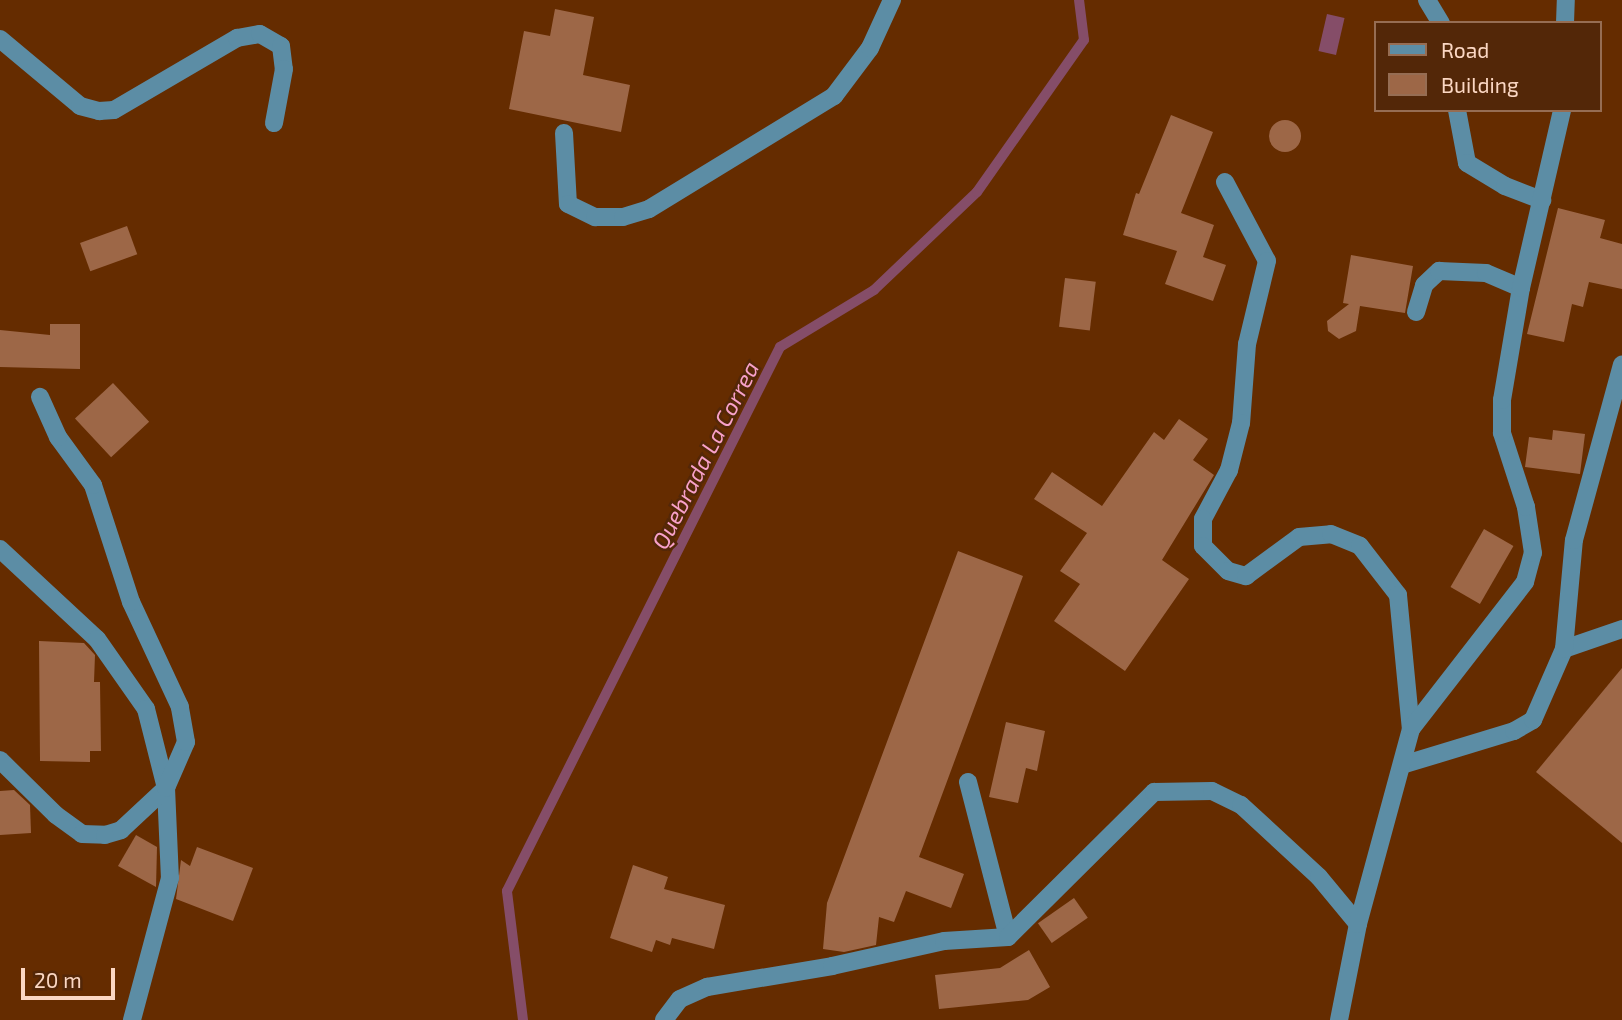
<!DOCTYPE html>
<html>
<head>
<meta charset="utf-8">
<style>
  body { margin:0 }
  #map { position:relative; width:1622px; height:1020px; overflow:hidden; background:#652c00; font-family:"Exo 2",sans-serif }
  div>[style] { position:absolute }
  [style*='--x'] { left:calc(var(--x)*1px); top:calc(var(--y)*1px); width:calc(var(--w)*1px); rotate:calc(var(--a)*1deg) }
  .water>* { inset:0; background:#854d68; transform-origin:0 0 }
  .stream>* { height:10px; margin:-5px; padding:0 5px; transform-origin:5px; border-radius:5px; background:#854d68 }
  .building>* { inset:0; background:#9d6747; transform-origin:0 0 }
  .round { border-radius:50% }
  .minor>* { height:18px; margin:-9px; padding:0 9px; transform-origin:9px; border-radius:9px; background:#5c8da5 }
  span { translate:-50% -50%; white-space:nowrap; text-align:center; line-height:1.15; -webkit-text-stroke:5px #532708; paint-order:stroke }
  .water-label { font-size:23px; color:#f8a1c9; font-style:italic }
  .legend { position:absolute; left:1374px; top:21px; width:228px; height:91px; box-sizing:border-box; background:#532708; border:2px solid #966d53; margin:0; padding:9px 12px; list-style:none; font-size:21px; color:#fbd7c3 }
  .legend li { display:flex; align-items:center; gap:14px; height:35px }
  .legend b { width:35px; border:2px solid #966d53 }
  .scale { position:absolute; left:21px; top:968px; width:94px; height:32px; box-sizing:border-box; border:4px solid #fbd7c3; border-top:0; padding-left:9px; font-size:21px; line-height:24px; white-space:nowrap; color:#fbd7c3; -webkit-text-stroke:5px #532708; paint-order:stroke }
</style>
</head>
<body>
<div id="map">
  <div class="water">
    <i style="left:1327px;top:14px;width:18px;height:38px;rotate:13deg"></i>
  </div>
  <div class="stream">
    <i style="--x:523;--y:1020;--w:130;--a:-97.1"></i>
    <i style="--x:507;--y:891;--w:609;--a:-63.35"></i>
    <i style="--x:780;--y:347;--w:110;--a:-31.2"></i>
    <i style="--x:874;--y:290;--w:142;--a:-43.6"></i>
    <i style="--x:977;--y:192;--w:186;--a:-54.9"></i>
    <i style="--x:1084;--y:40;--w:40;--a:-97.1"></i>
  </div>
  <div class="building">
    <i style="clip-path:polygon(555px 9px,594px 17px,583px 75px,630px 85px,621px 132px,509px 109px,524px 31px,550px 36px)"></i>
    <i style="clip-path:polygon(1171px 115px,1213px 132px,1181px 213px,1214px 225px,1203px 257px,1226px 265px,1213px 301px,1165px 284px,1177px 251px,1123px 235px,1136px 193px,1139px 194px)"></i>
    <i class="round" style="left:1269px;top:120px;width:32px;height:32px"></i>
    <i style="clip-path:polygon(1558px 208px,1605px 220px,1600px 238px,1622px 244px,1622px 289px,1589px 282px,1583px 307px,1572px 304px,1564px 342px,1527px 334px)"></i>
    <i style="left:127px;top:226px;width:30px;height:50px;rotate:70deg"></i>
    <i style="clip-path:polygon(1351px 255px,1413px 266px,1405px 313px,1360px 306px,1356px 331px,1339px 339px,1328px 331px,1327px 321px,1349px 304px,1343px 303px)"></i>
    <i style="left:1065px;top:278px;width:31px;height:49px;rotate:7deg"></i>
    <i style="clip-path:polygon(50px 324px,80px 324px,80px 369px,0 367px,0 330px,50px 335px)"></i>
    <i style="left:113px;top:383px;width:53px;height:52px;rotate:47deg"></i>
    <i style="clip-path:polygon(1179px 419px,1208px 439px,1193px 460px,1214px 475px,1162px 560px,1189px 579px,1125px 671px,1054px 621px,1080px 584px,1060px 571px,1087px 533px,1034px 499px,1052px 472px,1102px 506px,1154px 432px,1164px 440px)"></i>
    <i style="clip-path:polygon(1553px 430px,1585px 434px,1580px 474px,1525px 467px,1529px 437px,1552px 440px)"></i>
    <i style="left:1484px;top:529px;width:34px;height:67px;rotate:30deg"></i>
    <i style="clip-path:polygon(958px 551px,1023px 576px,919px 857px,964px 874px,951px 908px,906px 891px,894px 922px,879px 917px,876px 945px,844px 952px,823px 949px,827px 903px)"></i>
    <i style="clip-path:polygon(39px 641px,84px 643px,95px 655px,94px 682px,100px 682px,101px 751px,90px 751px,90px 762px,40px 761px)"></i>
    <i style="clip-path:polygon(1622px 668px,1622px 843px,1536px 772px)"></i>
    <i style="clip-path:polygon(1006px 722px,1045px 731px,1037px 771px,1026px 768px,1018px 803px,989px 797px)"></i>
    <i style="clip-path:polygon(14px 790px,30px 805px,31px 833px,0 835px,0 791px)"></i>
    <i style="clip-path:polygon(136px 835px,157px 847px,156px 887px,118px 866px)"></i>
    <i style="clip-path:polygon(197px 847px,253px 868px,233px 921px,176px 899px,181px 860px,190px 866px)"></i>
    <i style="clip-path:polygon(633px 865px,668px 877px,664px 889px,725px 905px,714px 949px,672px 938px,670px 945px,656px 940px,652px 952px,610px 938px)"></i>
    <i style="left:1074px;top:898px;width:24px;height:44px;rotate:55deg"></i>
    <i style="clip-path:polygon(1029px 950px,1050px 987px,1028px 1000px,939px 1009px,935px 975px,1000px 968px)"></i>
  </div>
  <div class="minor">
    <i style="--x:1427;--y:0;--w:27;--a:59"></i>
    <i style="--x:1565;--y:23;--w:23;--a:-88"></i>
    <i style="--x:0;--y:39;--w:104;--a:39.9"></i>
    <i style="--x:80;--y:106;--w:20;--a:15"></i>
    <i style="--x:99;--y:111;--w:15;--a:-4"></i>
    <i style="--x:114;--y:110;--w:143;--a:-30.3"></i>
    <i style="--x:237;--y:38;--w:23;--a:-10"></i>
    <i style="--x:260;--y:34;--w:24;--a:30"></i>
    <i style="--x:281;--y:46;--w:23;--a:83"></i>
    <i style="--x:284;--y:69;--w:55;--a:100.5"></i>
    <i style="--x:1457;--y:110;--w:54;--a:79.3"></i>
    <i style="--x:1467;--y:163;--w:44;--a:31.2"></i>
    <i style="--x:1505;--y:186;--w:40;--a:21"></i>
    <i style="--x:564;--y:133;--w:71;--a:86.8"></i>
    <i style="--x:568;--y:204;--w:30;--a:26"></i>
    <i style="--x:595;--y:217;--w:28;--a:0"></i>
    <i style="--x:623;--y:217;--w:27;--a:-17"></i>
    <i style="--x:649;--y:209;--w:217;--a:-31.4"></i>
    <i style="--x:834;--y:96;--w:60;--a:-53.1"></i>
    <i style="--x:870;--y:48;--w:53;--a:-65.4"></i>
    <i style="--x:1225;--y:182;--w:89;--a:62"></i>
    <i style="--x:1267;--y:261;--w:85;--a:103.5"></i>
    <i style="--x:1247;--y:344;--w:79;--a:94.3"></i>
    <i style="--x:1241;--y:423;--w:49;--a:104.3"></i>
    <i style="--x:1229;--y:470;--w:55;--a:118"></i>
    <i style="--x:1203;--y:519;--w:27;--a:90"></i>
    <i style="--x:1203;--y:546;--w:35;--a:45"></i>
    <i style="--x:1228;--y:571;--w:19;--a:16"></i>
    <i style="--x:1246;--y:576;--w:66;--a:-36.3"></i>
    <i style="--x:1299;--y:537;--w:32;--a:-5"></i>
    <i style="--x:1331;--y:534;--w:31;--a:22"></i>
    <i style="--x:1360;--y:546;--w:62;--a:52.2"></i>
    <i style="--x:1398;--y:595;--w:135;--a:84.5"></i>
    <i style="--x:1416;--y:312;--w:28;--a:-73"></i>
    <i style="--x:1424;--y:285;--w:21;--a:-43"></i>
    <i style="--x:1439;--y:271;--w:47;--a:2.4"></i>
    <i style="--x:1486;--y:273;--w:38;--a:23"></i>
    <i style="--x:0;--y:549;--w:132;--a:42.9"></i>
    <i style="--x:97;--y:639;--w:85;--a:55"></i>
    <i style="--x:146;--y:709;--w:81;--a:75.8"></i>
    <i style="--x:166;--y:788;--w:90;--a:87.5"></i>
    <i style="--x:170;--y:878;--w:147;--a:105"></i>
    <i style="--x:1564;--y:649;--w:61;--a:-19"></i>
    <i style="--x:0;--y:760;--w:78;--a:44.5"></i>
    <i style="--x:56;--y:815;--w:32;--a:36"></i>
    <i style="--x:82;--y:834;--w:23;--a:2"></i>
    <i style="--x:105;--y:835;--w:17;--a:-17"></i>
    <i style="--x:121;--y:830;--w:62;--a:-43"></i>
    <i style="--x:166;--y:788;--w:50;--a:-66.5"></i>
    <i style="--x:186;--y:742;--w:36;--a:-100"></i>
    <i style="--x:180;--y:707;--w:116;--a:-115"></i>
    <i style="--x:131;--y:602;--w:123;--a:-108"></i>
    <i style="--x:93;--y:485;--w:59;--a:-126.1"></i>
    <i style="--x:58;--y:437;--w:44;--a:-114.2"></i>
    <i style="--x:1402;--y:765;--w:117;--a:-16.9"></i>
    <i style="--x:1514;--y:731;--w:22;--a:-30"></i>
    <i style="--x:1533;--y:720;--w:77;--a:-66.4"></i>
    <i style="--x:1564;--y:649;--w:109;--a:-84.8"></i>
    <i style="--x:1574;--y:540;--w:182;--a:-74.7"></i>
    <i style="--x:968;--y:782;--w:160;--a:75.5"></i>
    <i style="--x:664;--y:1020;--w:26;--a:-53"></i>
    <i style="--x:680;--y:999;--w:30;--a:-24"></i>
    <i style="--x:707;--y:987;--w:127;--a:-9.5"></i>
    <i style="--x:832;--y:966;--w:115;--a:-12.6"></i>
    <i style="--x:944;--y:941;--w:64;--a:-3.6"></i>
    <i style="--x:1008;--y:937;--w:206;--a:-44.8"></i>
    <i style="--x:1154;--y:792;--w:58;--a:-1"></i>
    <i style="--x:1212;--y:791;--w:32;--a:26"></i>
    <i style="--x:1241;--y:805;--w:106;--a:42.7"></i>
    <i style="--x:1319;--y:877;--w:61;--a:50.3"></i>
    <i style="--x:1339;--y:1020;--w:98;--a:-78.8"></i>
    <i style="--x:1358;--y:924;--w:202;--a:-74.8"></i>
    <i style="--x:1411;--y:729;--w:186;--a:-52.2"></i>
    <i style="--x:1525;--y:582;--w:30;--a:-75"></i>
    <i style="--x:1533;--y:553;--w:47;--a:-98.7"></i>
    <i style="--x:1526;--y:507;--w:78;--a:-108"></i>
    <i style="--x:1502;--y:433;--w:33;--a:-90"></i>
    <i style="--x:1502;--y:400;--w:114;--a:-80.4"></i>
    <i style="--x:1521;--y:288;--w:183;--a:-77"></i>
  </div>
  <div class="water-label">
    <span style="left:705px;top:455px;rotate:-63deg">Quebrada La Correa</span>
  </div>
  <ul class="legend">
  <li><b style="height:9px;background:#5c8da5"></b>Road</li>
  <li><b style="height:19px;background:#9d6747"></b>Building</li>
  </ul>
  <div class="scale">20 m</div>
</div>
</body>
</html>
